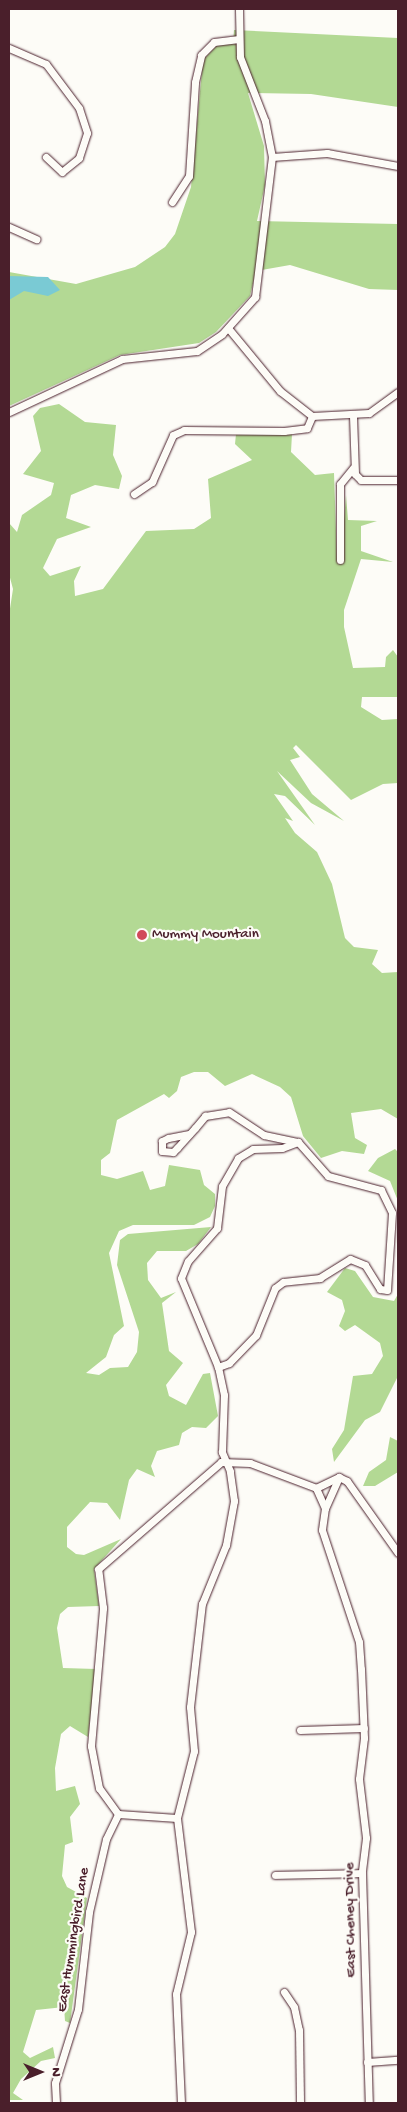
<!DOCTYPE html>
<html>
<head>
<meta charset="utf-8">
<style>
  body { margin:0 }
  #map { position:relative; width:407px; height:2112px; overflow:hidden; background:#fdfcf7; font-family:"Gochi Hand",sans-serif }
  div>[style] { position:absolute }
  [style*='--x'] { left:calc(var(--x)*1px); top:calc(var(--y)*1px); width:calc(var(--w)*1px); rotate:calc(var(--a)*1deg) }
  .green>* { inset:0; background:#b3d994 }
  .water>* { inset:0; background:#7acad4 }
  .roads { filter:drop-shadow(0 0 1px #4a1f2b) drop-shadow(0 0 1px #4a1f2b) }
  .minor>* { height:7px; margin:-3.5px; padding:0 3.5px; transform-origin:3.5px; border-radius:3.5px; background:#fdfcf7 }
  .dots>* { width:14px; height:14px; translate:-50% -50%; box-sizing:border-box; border:2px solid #fdfcf7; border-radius:50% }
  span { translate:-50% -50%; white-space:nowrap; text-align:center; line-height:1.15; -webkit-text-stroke:4.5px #fdfcf7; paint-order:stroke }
  .poi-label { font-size:15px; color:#4a1f2b }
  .left { translate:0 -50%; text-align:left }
  .street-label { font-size:15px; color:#4a1f2b }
  .frame { position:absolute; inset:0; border:10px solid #4a1f2b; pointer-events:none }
  .north { position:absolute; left:15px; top:2047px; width:50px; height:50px; -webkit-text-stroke:4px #fdfcf7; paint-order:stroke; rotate:90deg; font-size:14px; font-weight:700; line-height:20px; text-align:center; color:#4a1f2b }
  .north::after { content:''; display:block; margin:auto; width:18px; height:22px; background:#4a1f2b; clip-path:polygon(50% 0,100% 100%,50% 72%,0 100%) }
</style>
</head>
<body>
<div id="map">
  <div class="green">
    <i style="clip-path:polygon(234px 30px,398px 38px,398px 107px,311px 94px,248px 93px,264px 146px,265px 185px,257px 221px,398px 224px,398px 290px,369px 289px,290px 265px,256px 271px,250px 296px,216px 332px,199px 343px,120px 355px,9px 406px,9px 272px,76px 284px,135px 267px,165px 247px,175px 234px,191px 187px,203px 60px,218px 44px,233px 44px)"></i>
    <i style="clip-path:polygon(59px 404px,85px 422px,116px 425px,113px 455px,122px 476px,119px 489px,95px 485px,71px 495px,66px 518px,91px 527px,57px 539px,43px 568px,50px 576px,81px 566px,74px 581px,75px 596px,103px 589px,146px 531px,194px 529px,211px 518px,208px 479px,252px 460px,235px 444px,236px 434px,292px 434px,291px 452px,315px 475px,334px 473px,337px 560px,341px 560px,346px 495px,348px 520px,377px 521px,361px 526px,361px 551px,393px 562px,361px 559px,344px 610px,344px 627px,353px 668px,385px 667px,386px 657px,393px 650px,398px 657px,398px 697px,362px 697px,361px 707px,382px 720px,398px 719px,398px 783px,383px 784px,351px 800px,296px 745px,293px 748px,300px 757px,290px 760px,312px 794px,344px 821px,311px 803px,277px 771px,315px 825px,285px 796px,274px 794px,293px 821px,285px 818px,295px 833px,317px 852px,332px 884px,345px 938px,354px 947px,378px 950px,372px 964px,382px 973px,398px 972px,398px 1119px,381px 1109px,351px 1113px,355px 1138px,367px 1145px,364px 1154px,342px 1151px,321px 1158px,303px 1136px,291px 1097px,280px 1087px,252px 1074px,225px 1086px,208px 1072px,194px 1072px,181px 1077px,177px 1091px,169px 1098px,164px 1094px,117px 1120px,110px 1153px,101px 1160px,101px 1175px,117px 1179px,143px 1171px,150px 1190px,165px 1186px,169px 1165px,200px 1170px,204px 1185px,215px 1194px,215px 1206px,210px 1217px,194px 1225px,133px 1225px,119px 1231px,109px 1253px,124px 1326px,114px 1335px,106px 1357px,86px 1373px,99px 1375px,110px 1368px,128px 1367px,137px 1352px,139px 1332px,117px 1265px,120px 1240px,128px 1234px,211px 1227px,198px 1244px,186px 1251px,157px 1251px,147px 1263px,148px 1280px,161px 1298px,176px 1292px,162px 1303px,169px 1351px,183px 1363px,166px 1385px,169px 1396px,186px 1405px,203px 1374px,210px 1373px,218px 1416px,206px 1428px,192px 1427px,182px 1433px,179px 1445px,157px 1451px,151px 1466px,155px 1477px,137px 1469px,129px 1480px,120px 1520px,107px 1503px,90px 1502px,67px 1527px,67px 1547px,76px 1554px,84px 1555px,121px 1539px,94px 1569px,99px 1606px,68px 1607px,60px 1614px,57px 1628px,63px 1668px,96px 1669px,88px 1737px,70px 1726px,61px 1734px,55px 1768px,56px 1791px,75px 1786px,80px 1804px,70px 1817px,73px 1842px,65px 1845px,62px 1876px,67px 1887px,87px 1898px,70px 2023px,65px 2021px,64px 2007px,36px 2010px,23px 2052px,30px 2058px,53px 2047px,55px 2058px,41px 2061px,21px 2079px,13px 2093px,23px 2100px,9px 2100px,9px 615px,13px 589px,9px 574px,9px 523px,17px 532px,22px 515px,51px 495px,54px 483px,23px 474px,41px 451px,33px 416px,40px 408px)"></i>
    <i style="clip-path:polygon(395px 1149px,398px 1152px,398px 1276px,398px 1201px,390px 1181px,368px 1171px,378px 1158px)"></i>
    <i style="clip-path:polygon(345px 1268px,355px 1271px,373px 1297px,394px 1301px,398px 1294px,398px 1376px,380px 1412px,365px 1420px,334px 1462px,332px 1449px,344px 1430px,353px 1376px,372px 1374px,383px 1356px,380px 1343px,355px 1325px,345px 1331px,339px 1326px,345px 1311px,342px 1300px,327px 1292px)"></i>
    <i style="clip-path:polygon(390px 1437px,398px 1441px,398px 1472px,375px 1486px,363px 1486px,369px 1472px,386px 1460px)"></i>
  </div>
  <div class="water">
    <i style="clip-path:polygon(9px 276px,48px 277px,60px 290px,48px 296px,24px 291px,9px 300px)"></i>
  </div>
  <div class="roads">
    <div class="minor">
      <i style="--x:9;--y:48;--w:40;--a:23.4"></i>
      <i style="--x:46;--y:64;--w:55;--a:53.1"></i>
      <i style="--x:79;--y:108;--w:26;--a:72"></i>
      <i style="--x:87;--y:133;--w:26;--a:108"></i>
      <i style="--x:79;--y:158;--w:22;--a:141"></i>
      <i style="--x:62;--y:172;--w:22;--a:-137"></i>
      <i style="--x:272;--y:157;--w:55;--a:-4.2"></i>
      <i style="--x:327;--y:153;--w:72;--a:10.4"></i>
      <i style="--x:172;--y:202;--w:31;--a:-57"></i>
      <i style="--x:189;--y:176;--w:94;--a:-86.3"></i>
      <i style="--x:195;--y:82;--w:28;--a:-77"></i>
      <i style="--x:201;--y:55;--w:18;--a:-45"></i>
      <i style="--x:214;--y:42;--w:25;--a:-7"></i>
      <i style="--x:9;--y:227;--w:30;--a:24"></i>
      <i style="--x:228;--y:328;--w:82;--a:50.5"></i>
      <i style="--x:280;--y:391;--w:41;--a:38"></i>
      <i style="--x:312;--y:416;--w:57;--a:-3"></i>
      <i style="--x:369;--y:413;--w:36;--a:-36"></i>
      <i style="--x:9;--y:412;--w:125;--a:-25.1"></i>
      <i style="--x:122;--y:359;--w:75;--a:-6.1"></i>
      <i style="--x:197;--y:351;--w:30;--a:-34"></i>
      <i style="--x:222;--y:334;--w:50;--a:-48.3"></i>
      <i style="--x:255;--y:297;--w:141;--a:-83.1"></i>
      <i style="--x:272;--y:157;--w:37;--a:-101"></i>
      <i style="--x:265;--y:121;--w:69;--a:-111.3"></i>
      <i style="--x:240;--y:57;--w:48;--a:-91.2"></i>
      <i style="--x:353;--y:416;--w:58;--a:88"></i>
      <i style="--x:355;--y:474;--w:8;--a:45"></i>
      <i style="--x:361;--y:480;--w:37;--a:0"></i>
      <i style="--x:134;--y:494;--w:22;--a:-34"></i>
      <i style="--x:152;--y:482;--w:51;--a:-65.9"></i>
      <i style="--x:173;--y:435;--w:12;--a:-24"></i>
      <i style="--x:184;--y:430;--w:100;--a:0.6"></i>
      <i style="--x:284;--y:431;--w:23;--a:-7"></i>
      <i style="--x:307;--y:428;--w:13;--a:-67"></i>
      <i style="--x:340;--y:560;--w:76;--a:-90"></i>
      <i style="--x:340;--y:484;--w:21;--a:-51"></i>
      <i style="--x:189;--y:1134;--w:21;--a:169"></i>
      <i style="--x:168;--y:1138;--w:7;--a:153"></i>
      <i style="--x:162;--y:1141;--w:10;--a:90"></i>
      <i style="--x:162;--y:1151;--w:11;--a:5"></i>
      <i style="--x:173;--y:1152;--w:6;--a:-45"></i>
      <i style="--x:177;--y:1148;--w:27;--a:-48"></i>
      <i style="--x:195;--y:1128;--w:16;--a:-50"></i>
      <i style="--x:205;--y:1116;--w:24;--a:-9"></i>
      <i style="--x:229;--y:1112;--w:42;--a:33.3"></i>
      <i style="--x:264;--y:1135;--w:35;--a:12"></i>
      <i style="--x:298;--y:1142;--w:45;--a:48.6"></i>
      <i style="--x:328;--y:1176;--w:55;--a:14.8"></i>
      <i style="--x:381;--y:1190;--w:25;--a:64"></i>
      <i style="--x:392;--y:1213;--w:77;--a:93.7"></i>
      <i style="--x:387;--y:1290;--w:7;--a:-172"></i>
      <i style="--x:380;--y:1289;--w:28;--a:-122"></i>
      <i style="--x:365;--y:1265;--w:16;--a:-158"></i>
      <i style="--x:350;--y:1259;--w:36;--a:148"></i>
      <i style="--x:320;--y:1278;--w:37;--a:174"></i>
      <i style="--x:283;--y:1282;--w:10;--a:143"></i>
      <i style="--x:275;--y:1288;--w:51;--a:112"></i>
      <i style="--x:256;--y:1335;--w:39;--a:134"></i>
      <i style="--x:229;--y:1363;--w:12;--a:160"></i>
      <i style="--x:339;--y:1477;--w:34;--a:114"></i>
      <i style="--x:325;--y:1508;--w:22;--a:98"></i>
      <i style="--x:322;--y:1530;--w:118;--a:71.7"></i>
      <i style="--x:359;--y:1642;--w:27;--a:86"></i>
      <i style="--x:361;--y:1669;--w:69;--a:87.5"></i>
      <i style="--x:364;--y:1738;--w:41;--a:97"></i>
      <i style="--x:359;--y:1779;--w:59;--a:83.2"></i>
      <i style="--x:366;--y:1838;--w:35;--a:97"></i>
      <i style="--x:362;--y:1873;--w:230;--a:88.3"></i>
      <i style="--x:339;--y:1477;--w:9;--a:27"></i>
      <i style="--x:347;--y:1481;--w:88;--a:54.7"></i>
      <i style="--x:316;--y:1488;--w:22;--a:66"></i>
      <i style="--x:300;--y:1730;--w:64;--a:-1.8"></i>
      <i style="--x:118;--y:1814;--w:32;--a:-126"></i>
      <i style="--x:99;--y:1788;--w:43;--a:-100.8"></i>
      <i style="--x:91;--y:1746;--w:139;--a:-85"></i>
      <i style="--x:103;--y:1608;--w:39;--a:-97"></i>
      <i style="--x:98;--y:1569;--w:163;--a:-41"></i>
      <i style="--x:221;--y:1462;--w:29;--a:2"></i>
      <i style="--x:250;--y:1463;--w:71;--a:20.7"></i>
      <i style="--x:316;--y:1488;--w:25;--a:-26"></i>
      <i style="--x:118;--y:1814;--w:59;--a:3.9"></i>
      <i style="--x:275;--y:1875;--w:87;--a:-1.3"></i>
      <i style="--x:284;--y:1992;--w:18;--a:56"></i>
      <i style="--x:294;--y:2007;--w:24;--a:78"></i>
      <i style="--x:299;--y:2030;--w:73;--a:89.2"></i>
      <i style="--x:367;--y:2062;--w:31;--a:-4"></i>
      <i style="--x:56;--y:2103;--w:20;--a:-93"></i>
      <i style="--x:55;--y:2083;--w:77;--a:-72.7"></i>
      <i style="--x:78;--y:2009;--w:98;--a:-83.5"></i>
      <i style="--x:89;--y:1912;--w:75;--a:-76.9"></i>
      <i style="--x:106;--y:1839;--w:28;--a:-64"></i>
      <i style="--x:181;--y:2103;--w:109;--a:-92.6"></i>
      <i style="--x:176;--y:1994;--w:64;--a:-76.4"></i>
      <i style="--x:191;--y:1932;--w:115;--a:-97"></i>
      <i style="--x:177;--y:1818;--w:69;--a:-75.8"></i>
      <i style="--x:194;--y:1751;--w:44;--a:-95.2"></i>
      <i style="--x:190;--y:1707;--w:104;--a:-83.4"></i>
      <i style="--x:202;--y:1604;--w:64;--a:-67.9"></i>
      <i style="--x:226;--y:1545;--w:45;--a:-79.7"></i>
      <i style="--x:234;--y:1501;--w:30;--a:-98"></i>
      <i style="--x:230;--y:1471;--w:21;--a:-113"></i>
      <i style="--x:222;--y:1452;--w:57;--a:-88"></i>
      <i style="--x:224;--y:1395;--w:29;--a:-102"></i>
      <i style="--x:218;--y:1367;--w:96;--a:-112.6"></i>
      <i style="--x:181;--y:1278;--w:18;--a:-68"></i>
      <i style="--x:188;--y:1261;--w:44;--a:-48.7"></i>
      <i style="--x:217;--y:1228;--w:42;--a:-83.2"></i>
      <i style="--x:222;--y:1186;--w:32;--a:-60"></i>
      <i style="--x:238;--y:1158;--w:17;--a:-31"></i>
      <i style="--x:253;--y:1149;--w:29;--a:-2"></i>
      <i style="--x:282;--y:1148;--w:17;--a:-21"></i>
    </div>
  </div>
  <div class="dots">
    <i style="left:142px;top:935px;background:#d1495b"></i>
  </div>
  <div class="poi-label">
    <span class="left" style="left:152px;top:935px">Mummy Mountain</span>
  </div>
  <div class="street-label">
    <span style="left:351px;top:1920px;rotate:-91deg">East Cheney Drive</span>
    <span style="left:74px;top:1940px;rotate:-81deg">East Hummingbird Lane</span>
  </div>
  <div class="frame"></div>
  <div class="north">N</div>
</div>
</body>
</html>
